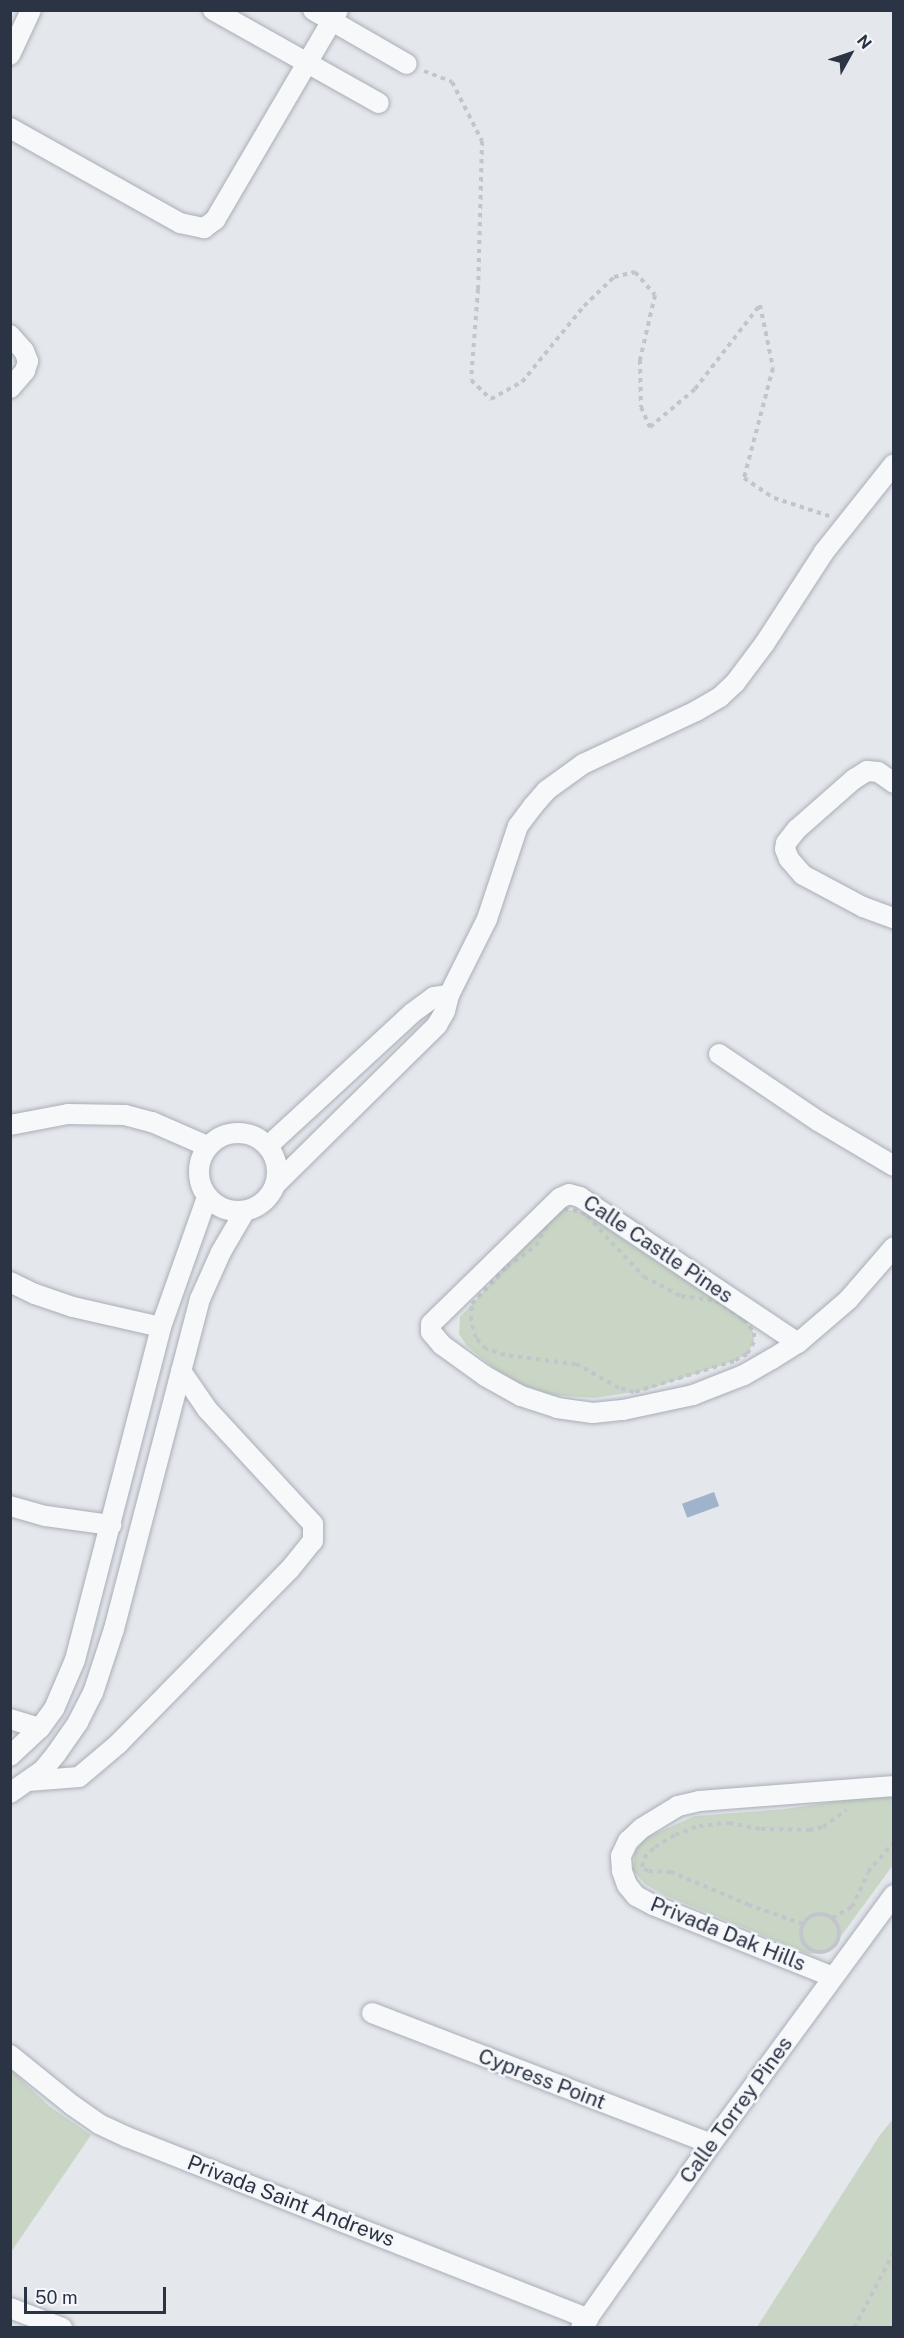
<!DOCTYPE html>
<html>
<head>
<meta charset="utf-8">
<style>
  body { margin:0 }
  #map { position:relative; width:904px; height:2338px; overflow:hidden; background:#e4e7ec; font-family:"Public Sans",sans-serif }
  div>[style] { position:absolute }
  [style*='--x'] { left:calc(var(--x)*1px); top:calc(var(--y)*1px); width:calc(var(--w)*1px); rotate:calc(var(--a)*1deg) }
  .green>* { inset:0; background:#c9d6c5 }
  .water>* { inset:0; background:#9fb4cc; transform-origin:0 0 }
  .path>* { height:4px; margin-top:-2px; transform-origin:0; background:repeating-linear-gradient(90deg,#c2c5cb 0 4.5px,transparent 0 9px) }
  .path>.ring { margin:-2px; padding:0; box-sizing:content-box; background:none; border:4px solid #c2c5cb; border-radius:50% }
  .roads { filter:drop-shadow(0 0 2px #a9aeb7) drop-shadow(0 0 2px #a9aeb7) }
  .street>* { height:20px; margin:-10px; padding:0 10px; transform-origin:10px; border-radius:10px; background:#f7f8fa }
  .street>.ring { margin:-10px; padding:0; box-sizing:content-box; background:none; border:20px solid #f7f8fa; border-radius:50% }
  span { translate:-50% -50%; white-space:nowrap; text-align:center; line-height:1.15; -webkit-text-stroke:5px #f4f6f9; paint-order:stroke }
  .street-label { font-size:21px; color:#2b3445 }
  .frame { position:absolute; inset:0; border:12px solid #2b3445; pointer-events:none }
  .north { position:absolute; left:820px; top:24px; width:60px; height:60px; -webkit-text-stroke:4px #f4f6f9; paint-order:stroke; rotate:50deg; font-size:16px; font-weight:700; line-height:24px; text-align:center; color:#2b3445 }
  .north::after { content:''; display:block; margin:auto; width:21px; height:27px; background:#2b3445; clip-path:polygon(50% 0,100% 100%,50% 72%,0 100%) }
  .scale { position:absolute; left:24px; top:2287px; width:142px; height:27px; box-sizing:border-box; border:3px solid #2b3445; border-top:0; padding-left:8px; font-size:18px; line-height:21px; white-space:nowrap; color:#2b3445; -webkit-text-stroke:4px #f4f6f9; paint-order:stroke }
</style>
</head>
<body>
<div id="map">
  <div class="green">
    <i style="clip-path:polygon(564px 1209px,582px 1212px,744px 1319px,754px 1333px,754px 1342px,747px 1354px,734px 1361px,646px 1390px,595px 1398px,552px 1395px,518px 1383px,494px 1368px,467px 1346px,459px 1334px,460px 1317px,551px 1219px)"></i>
    <i style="clip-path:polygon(886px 1794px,893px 1795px,893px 1865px,836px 1943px,831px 1949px,821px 1952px,809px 1954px,664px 1895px,645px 1884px,633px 1870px,635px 1852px,645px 1838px,695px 1816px,785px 1809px)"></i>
    <i style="clip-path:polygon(11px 2070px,49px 2106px,91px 2135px,11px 2252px)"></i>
    <i style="clip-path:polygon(893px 2119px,893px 2327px,757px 2327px,880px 2135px)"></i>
  </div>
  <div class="water">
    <i style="left:714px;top:1492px;width:15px;height:34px;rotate:70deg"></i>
  </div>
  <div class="path">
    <i style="--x:424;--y:71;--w:30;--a:21"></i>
    <i style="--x:452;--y:82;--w:66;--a:63"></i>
    <i style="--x:482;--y:141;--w:148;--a:91.5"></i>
    <i style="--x:478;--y:289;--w:91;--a:94.4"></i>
    <i style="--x:471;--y:380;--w:28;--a:44"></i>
    <i style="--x:491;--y:399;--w:35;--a:-29"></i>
    <i style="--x:522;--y:382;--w:98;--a:-50.8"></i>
    <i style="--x:584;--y:306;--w:42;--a:-44"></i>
    <i style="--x:614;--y:277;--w:22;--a:-13"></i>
    <i style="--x:635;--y:272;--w:30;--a:49"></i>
    <i style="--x:655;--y:295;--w:67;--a:103"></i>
    <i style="--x:640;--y:360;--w:47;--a:88.8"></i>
    <i style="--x:641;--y:407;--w:22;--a:66"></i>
    <i style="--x:650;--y:427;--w:59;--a:-40.2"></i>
    <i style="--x:695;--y:389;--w:106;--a:-52.3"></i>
    <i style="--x:760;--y:305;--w:64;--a:78.3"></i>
    <i style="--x:773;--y:368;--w:114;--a:104.8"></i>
    <i style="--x:744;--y:478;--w:36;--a:34"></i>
    <i style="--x:774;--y:498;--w:58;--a:18.1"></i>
    <i style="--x:564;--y:1209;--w:18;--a:9"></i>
    <i style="--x:582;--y:1212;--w:6;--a:39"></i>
    <i style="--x:587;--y:1216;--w:83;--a:46.9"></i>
    <i style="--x:644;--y:1277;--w:42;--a:27.2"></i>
    <i style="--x:681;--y:1296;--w:35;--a:8"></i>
    <i style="--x:716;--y:1301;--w:33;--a:33"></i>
    <i style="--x:744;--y:1319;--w:17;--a:54"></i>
    <i style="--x:754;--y:1333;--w:9;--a:90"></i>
    <i style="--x:754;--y:1342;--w:14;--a:120"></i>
    <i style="--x:747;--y:1354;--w:15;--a:152"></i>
    <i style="--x:734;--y:1361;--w:105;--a:162.8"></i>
    <i style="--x:634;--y:1392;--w:16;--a:-165"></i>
    <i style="--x:619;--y:1388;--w:49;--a:-150.8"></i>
    <i style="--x:576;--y:1364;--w:72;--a:-172.8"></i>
    <i style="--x:505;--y:1355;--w:20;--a:-162"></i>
    <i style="--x:486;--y:1349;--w:15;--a:-132"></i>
    <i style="--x:476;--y:1338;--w:19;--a:-106"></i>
    <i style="--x:471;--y:1320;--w:16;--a:-86"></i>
    <i style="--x:472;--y:1304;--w:51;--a:-46.6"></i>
    <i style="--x:507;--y:1267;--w:36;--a:-36"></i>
    <i style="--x:536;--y:1246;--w:31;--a:-61"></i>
    <i style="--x:551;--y:1219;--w:16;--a:-38"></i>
    <i class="ring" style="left:801px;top:1914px;width:34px;height:34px"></i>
    <i style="--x:832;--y:1918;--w:23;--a:-29"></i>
    <i style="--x:852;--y:1907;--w:38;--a:-65"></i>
    <i style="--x:868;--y:1872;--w:40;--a:-49"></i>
    <i style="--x:803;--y:1924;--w:57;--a:-160.6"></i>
    <i style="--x:749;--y:1905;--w:85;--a:-157.1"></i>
    <i style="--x:671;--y:1872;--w:23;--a:-178"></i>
    <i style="--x:648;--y:1871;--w:7;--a:-146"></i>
    <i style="--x:642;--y:1867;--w:9;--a:-77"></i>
    <i style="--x:644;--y:1858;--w:16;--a:-45"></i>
    <i style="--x:655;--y:1847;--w:23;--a:-31"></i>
    <i style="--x:675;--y:1835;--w:26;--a:-21"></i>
    <i style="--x:699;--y:1826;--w:30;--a:-6"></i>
    <i style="--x:729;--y:1823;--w:33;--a:11"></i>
    <i style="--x:761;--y:1829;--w:48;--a:1.2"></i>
    <i style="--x:809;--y:1830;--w:14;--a:-12"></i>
    <i style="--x:823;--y:1827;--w:29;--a:-36"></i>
    <i style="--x:854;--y:2328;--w:86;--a:-62.2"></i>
  </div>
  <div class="roads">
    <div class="street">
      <i style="--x:213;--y:10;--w:190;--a:29.3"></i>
      <i style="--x:313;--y:10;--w:108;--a:29.9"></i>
      <i style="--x:10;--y:55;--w:50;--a:-65"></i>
      <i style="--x:10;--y:128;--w:195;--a:29.2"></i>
      <i style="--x:180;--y:223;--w:25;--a:12"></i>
      <i style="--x:204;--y:228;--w:14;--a:-36"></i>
      <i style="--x:215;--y:220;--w:243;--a:-59.6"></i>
      <i style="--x:10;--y:335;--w:21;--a:49"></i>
      <i style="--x:24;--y:351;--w:11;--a:68"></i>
      <i style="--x:28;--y:361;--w:10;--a:107"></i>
      <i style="--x:25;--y:371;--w:23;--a:131"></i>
      <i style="--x:894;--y:783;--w:19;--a:-145"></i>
      <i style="--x:878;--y:772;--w:11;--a:-175"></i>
      <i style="--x:867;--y:771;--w:15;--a:148"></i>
      <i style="--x:854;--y:779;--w:76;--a:138.7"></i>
      <i style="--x:797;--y:829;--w:18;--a:128"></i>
      <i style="--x:786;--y:843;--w:6;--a:99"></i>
      <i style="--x:785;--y:849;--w:11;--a:68"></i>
      <i style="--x:789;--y:859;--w:21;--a:49"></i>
      <i style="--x:803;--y:875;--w:68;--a:28.1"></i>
      <i style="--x:863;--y:907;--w:33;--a:20"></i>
      <i style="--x:719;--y:1054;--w:120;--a:34.1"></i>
      <i style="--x:818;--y:1121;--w:88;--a:30.6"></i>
      <i style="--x:10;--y:1125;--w:59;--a:-10.7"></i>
      <i style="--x:68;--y:1114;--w:57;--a:1"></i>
      <i style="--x:125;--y:1115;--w:28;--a:15"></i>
      <i style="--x:152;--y:1122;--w:60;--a:23.6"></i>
      <i class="ring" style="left:199px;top:1133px;width:58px;height:58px"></i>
      <i style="--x:268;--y:1146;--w:196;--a:-42.7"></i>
      <i style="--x:412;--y:1013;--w:27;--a:-36"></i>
      <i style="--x:434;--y:997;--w:15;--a:-8"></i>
      <i style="--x:275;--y:1185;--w:228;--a:-44.6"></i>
      <i style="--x:437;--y:1025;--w:16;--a:-60"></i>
      <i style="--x:445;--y:1011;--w:16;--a:-76"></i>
      <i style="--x:449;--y:995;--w:85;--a:-63.4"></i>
      <i style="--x:487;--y:919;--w:98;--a:-71.6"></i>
      <i style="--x:518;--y:826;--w:25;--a:-53"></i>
      <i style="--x:533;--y:806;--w:21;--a:-49"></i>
      <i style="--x:547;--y:790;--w:44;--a:-35.8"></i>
      <i style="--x:583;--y:764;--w:125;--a:-25.1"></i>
      <i style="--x:696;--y:711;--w:28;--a:-30"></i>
      <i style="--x:720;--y:697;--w:21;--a:-43"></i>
      <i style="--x:735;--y:683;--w:50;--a:-53.1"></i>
      <i style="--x:765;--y:643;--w:108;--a:-57"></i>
      <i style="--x:824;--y:552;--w:112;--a:-51.5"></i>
      <i style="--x:10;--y:1282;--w:28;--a:26"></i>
      <i style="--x:35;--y:1294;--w:40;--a:18.9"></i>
      <i style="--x:73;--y:1307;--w:90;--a:12.8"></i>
      <i style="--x:798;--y:1343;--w:262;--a:-146.2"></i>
      <i style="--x:580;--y:1197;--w:11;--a:-165"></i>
      <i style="--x:569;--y:1194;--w:10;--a:156"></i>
      <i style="--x:560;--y:1198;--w:180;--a:135.7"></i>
      <i style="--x:431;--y:1324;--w:8;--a:90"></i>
      <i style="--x:431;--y:1332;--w:17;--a:50"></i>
      <i style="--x:442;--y:1345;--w:53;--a:35.8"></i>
      <i style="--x:485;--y:1376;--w:41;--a:29.1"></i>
      <i style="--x:521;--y:1396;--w:38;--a:18"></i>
      <i style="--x:557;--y:1408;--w:36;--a:8"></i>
      <i style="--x:593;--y:1413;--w:30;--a:-6"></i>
      <i style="--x:623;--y:1410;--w:72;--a:-12.1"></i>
      <i style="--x:693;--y:1395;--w:55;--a:-21.4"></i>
      <i style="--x:744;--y:1375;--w:32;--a:-30"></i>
      <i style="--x:772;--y:1359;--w:31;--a:-32"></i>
      <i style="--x:798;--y:1343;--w:66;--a:-40.7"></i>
      <i style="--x:848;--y:1300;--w:70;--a:-49"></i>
      <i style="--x:10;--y:1506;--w:37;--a:16"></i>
      <i style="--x:46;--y:1516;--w:66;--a:7.9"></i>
      <i style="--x:10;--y:1719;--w:31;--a:17"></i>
      <i style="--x:10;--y:1756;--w:41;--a:-43"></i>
      <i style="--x:40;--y:1728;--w:24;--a:-54"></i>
      <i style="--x:54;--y:1709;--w:53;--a:-66.8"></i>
      <i style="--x:75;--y:1660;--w:344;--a:-75.5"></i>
      <i style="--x:161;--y:1327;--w:138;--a:-70.5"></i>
      <i style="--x:28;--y:1781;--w:51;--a:-4.5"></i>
      <i style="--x:79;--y:1777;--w:51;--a:-40.2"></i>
      <i style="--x:118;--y:1744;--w:245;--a:-45.5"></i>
      <i style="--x:290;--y:1569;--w:36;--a:-51"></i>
      <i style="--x:313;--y:1541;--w:17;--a:-90"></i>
      <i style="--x:313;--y:1524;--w:156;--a:-132.7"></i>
      <i style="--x:207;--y:1409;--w:46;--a:-124.4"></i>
      <i style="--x:10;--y:1793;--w:40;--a:-34.9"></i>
      <i style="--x:43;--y:1770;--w:21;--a:-51"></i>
      <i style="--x:56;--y:1754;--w:39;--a:-55"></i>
      <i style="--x:78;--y:1722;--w:33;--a:-63"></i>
      <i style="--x:93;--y:1693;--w:67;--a:-71.8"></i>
      <i style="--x:114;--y:1629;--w:341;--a:-75.4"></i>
      <i style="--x:200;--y:1299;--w:51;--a:-65.9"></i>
      <i style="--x:221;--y:1252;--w:48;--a:-59.7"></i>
      <i style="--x:833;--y:1977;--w:194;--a:-158.2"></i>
      <i style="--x:653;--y:1905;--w:19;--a:-152"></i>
      <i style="--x:636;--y:1896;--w:14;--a:-129"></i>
      <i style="--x:627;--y:1885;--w:15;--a:-110"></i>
      <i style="--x:622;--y:1871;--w:15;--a:-94"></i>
      <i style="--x:621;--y:1856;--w:17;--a:-65"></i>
      <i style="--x:628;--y:1841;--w:19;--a:-43"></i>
      <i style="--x:642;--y:1828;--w:42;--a:-31.4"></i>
      <i style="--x:678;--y:1806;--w:22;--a:-13"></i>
      <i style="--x:699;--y:1801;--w:196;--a:-4.4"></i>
      <i style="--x:372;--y:2013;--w:363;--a:21.1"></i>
      <i style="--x:10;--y:2055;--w:80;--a:38.9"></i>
      <i style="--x:72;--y:2105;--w:33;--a:35"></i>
      <i style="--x:99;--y:2124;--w:31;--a:25"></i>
      <i style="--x:127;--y:2137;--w:496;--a:21.5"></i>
      <i style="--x:10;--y:2308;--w:56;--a:21"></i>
      <i style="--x:581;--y:2328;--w:225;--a:-54.8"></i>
      <i style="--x:711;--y:2144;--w:309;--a:-53.7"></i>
    </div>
  </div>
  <div class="street-label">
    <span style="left:658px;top:1249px;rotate:34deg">Calle Castle Pines</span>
    <span style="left:728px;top:1934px;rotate:22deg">Privada Dak Hills</span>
    <span style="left:542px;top:2079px;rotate:21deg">Cypress Point</span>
    <span style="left:736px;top:2110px;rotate:-54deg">Calle Torrey Pines</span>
    <span style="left:291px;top:2201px;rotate:21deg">Privada Saint Andrews</span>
  </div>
  <div class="frame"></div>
  <div class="north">N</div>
  <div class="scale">50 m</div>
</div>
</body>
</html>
